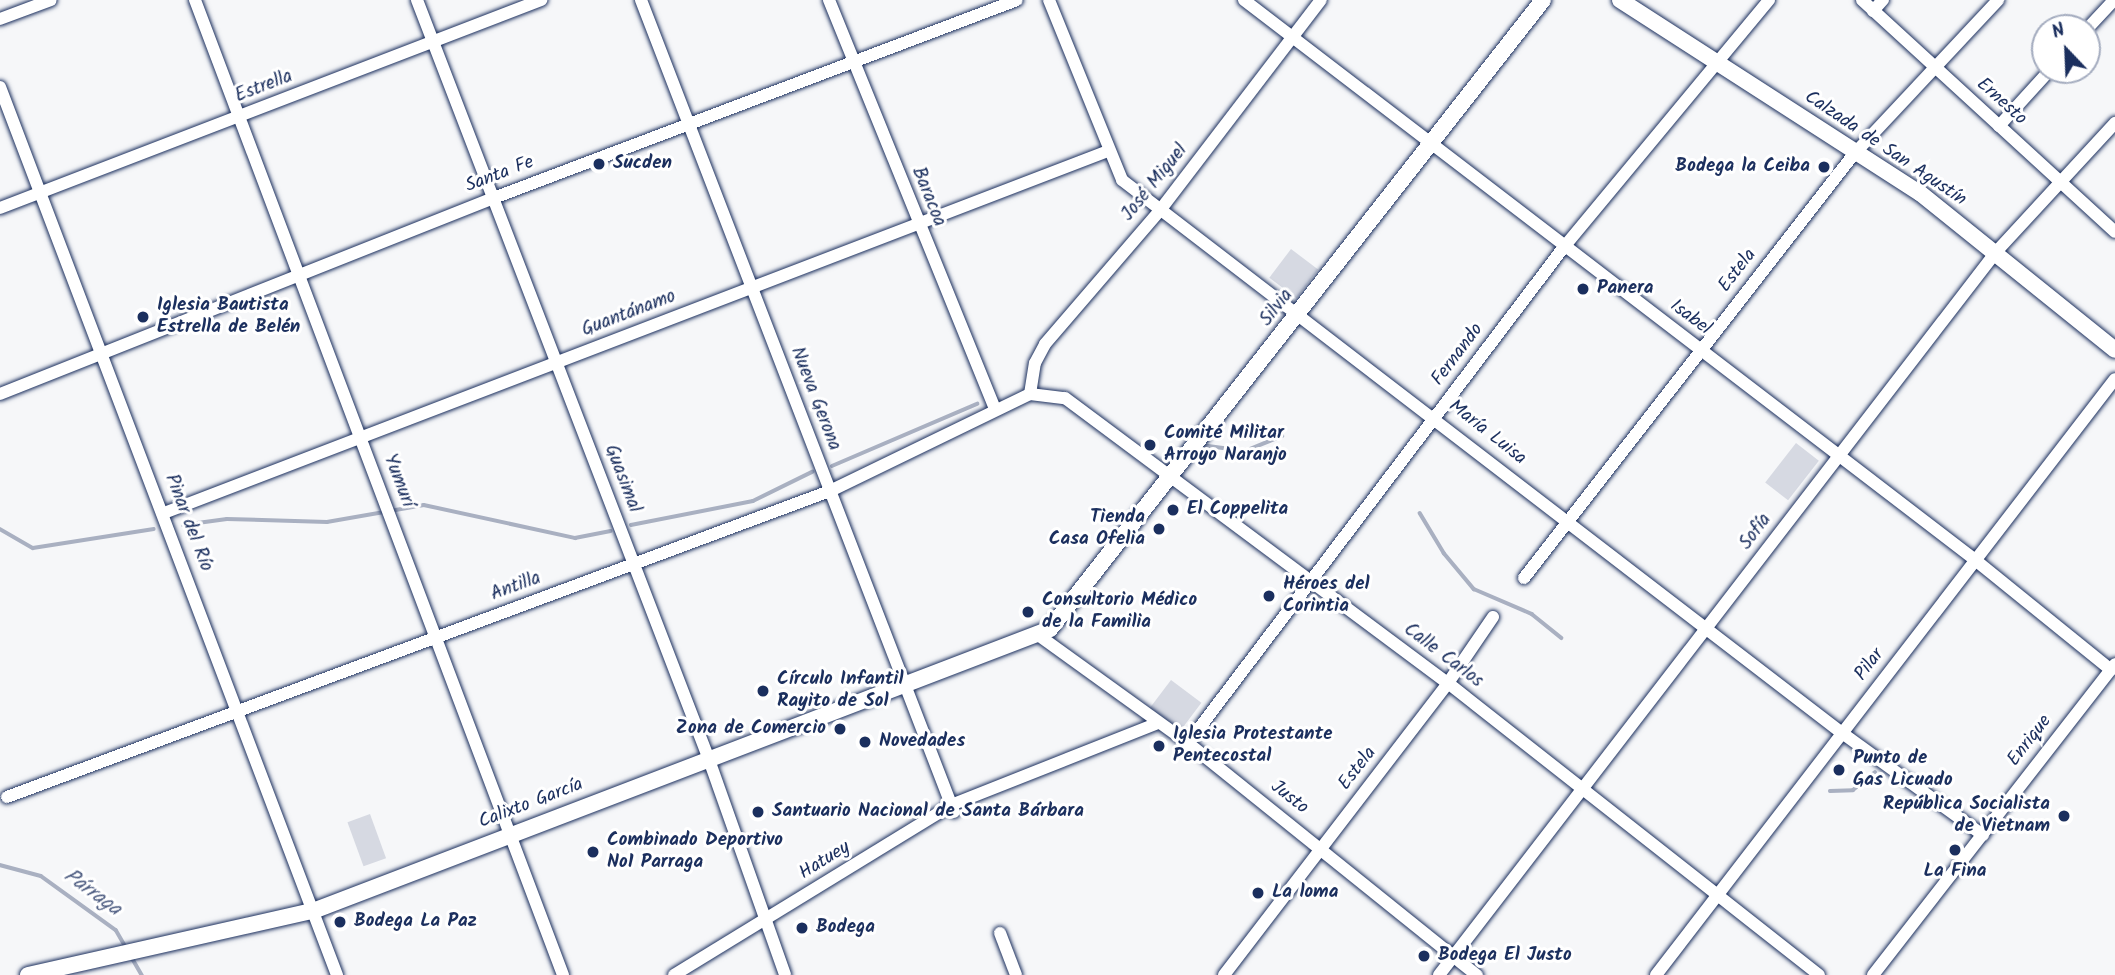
<!DOCTYPE html>
<html>
<head>
<meta charset="utf-8">
<style>
  body { margin:0 }
  #map { position:relative; width:2115px; height:975px; overflow:hidden; background:#f6f7f9; font-family:Kalam,sans-serif }
  div>[style] { position:absolute }
  [style*='--x'] { left:calc(var(--x)*1px); top:calc(var(--y)*1px); width:calc(var(--w)*1px); rotate:calc(var(--a)*1deg) }
  .green>* { inset:0; background:#d6d9e2; transform-origin:0 0 }
  .stream>* { height:3.5px; margin:-1.75px; padding:0 1.75px; transform-origin:1.75px; border-radius:1.75px; background:#a9b0c1 }
  .roads { filter:drop-shadow(0 0 2px #1b2f5e) drop-shadow(0 0 2px #1b2f5e) }
  .minor>* { height:12px; margin:-6px; padding:0 6px; transform-origin:6px; border-radius:6px; background:#fff }
  .major>* { height:16px; margin:-8px; padding:0 8px; transform-origin:8px; border-radius:8px; background:#fff }
  .dots>* { width:19px; height:19px; translate:-50% -50%; box-sizing:border-box; border:4px solid #fff; border-radius:50% }
  span { translate:-50% -50%; white-space:nowrap; text-align:center; line-height:1.15; -webkit-text-stroke:6px #fff; paint-order:stroke }
  .street-label { font-size:19px; color:#1b2f5e }
  .poi-label { font-size:19px; color:#1b2f5e; font-weight:700 }
  .left { translate:0 -50%; text-align:left }
  .right { translate:-100% -50%; text-align:right }
  .water-label { font-size:21px; color:#4d5c81; font-style:italic }
  .north { position:absolute; left:2031px; top:14px; width:70px; height:70px; box-sizing:border-box; background:#fff; border:2px solid #a4acbf; border-radius:50%; rotate:337deg; font-size:19px; font-weight:700; line-height:28px; text-align:center; color:#1b2f5e }
  .north::after { content:''; display:block; margin:auto; width:24px; height:32px; background:#1b2f5e; clip-path:polygon(50% 0,100% 100%,50% 72%,0 100%) }
</style>
</head>
<body>
<div id="map">
  <div class="green">
    <i style="left:1291px;top:249px;width:34px;height:36px;rotate:37deg"></i>
    <i style="left:1796px;top:443px;width:29px;height:50px;rotate:38deg"></i>
    <i style="left:1171px;top:680px;width:38px;height:38px;rotate:37deg"></i>
    <i style="left:370px;top:814px;width:47px;height:24px;rotate:70deg"></i>
  </div>
  <div class="stream">
    <i style="--x:1201;--y:445;--w:44;--a:7.8"></i>
    <i style="--x:1245;--y:451;--w:40;--a:-22"></i>
    <i style="--x:832;--y:466;--w:158;--a:-23.2"></i>
    <i style="--x:1420;--y:513;--w:47;--a:59"></i>
    <i style="--x:1444;--y:553;--w:47;--a:50.2"></i>
    <i style="--x:1474;--y:589;--w:63;--a:23.3"></i>
    <i style="--x:1532;--y:614;--w:38;--a:39"></i>
    <i style="--x:183;--y:525;--w:44;--a:-7.8"></i>
    <i style="--x:227;--y:519;--w:100;--a:1.7"></i>
    <i style="--x:327;--y:522;--w:98;--a:-9.9"></i>
    <i style="--x:424;--y:505;--w:155;--a:12.3"></i>
    <i style="--x:575;--y:538;--w:36;--a:-11"></i>
    <i style="--x:631;--y:525;--w:124;--a:-11.1"></i>
    <i style="--x:753;--y:501;--w:66;--a:-26.2"></i>
    <i style="--x:0;--y:529;--w:38;--a:30"></i>
    <i style="--x:33;--y:548;--w:122;--a:-8.9"></i>
    <i style="--x:1830;--y:791;--w:23;--a:-2"></i>
    <i style="--x:1853;--y:790;--w:28;--a:-39"></i>
    <i style="--x:0;--y:865;--w:42;--a:15"></i>
    <i style="--x:41;--y:876;--w:92;--a:35.8"></i>
    <i style="--x:116;--y:930;--w:22;--a:60"></i>
    <i style="--x:131;--y:956;--w:22;--a:60"></i>
  </div>
  <div class="roads">
    <div class="minor">
      <i style="--x:195;--y:0;--w:1042;--a:69.32"></i>
      <i style="--x:417;--y:0;--w:811;--a:68.97"></i>
      <i style="--x:708;--y:757;--w:231;--a:70.5"></i>
      <i style="--x:641;--y:0;--w:870;--a:68.92"></i>
      <i style="--x:829;--y:0;--w:440;--a:67.9"></i>
      <i style="--x:1049;--y:0;--w:194;--a:67.9"></i>
      <i style="--x:1122;--y:180;--w:908;--a:37.53"></i>
      <i style="--x:1842;--y:733;--w:174;--a:35.9"></i>
      <i style="--x:1244;--y:0;--w:919;--a:37.44"></i>
      <i style="--x:1974;--y:559;--w:176;--a:39"></i>
      <i style="--x:1862;--y:0;--w:343;--a:42.5"></i>
      <i style="--x:1873;--y:11;--w:15;--a:-48"></i>
      <i style="--x:0;--y:19;--w:54;--a:-20.4"></i>
      <i style="--x:2087;--y:29;--w:40;--a:-47"></i>
      <i style="--x:0;--y:87;--w:950;--a:69.22"></i>
      <i style="--x:1999;--y:126;--w:76;--a:-47.7"></i>
      <i style="--x:0;--y:208;--w:580;--a:-21.03"></i>
      <i style="--x:0;--y:394;--w:528;--a:-21.66"></i>
      <i style="--x:491;--y:199;--w:562;--a:-20.72"></i>
      <i style="--x:1030;--y:394;--w:31;--a:-81"></i>
      <i style="--x:1035;--y:363;--w:21;--a:-62"></i>
      <i style="--x:1045;--y:344;--w:178;--a:-49.3"></i>
      <i style="--x:1161;--y:209;--w:263;--a:-52.6"></i>
      <i style="--x:164;--y:513;--w:1011;--a:-20.98"></i>
      <i style="--x:1524;--y:578;--w:537;--a:-52.11"></i>
      <i style="--x:1854;--y:154;--w:211;--a:-46.9"></i>
      <i style="--x:1038;--y:635;--w:185;--a:35.8"></i>
      <i style="--x:1188;--y:743;--w:371;--a:38.8"></i>
      <i style="--x:1188;--y:743;--w:622;--a:-52.84"></i>
      <i style="--x:1564;--y:247;--w:321;--a:-50.3"></i>
      <i style="--x:7;--y:797;--w:878;--a:-20.4"></i>
      <i style="--x:830;--y:491;--w:222;--a:-25.9"></i>
      <i style="--x:1030;--y:394;--w:35;--a:7"></i>
      <i style="--x:1065;--y:398;--w:477;--a:36.7"></i>
      <i style="--x:1448;--y:683;--w:472;--a:38.2"></i>
      <i style="--x:1000;--y:933;--w:45;--a:69.1"></i>
      <i style="--x:674;--y:975;--w:325;--a:-31.5"></i>
      <i style="--x:951;--y:805;--w:220;--a:-21.6"></i>
      <i style="--x:1224;--y:975;--w:368;--a:-52.5"></i>
      <i style="--x:1448;--y:683;--w:80;--a:-55.7"></i>
      <i style="--x:1439;--y:975;--w:913;--a:-52.39"></i>
      <i style="--x:1996;--y:252;--w:176;--a:-47.3"></i>
      <i style="--x:1656;--y:975;--w:752;--a:-52.4"></i>
      <i style="--x:1873;--y:975;--w:394;--a:-52.1"></i>
    </div>
    <div class="major">
      <i style="--x:1620;--y:0;--w:357;--a:32.8"></i>
      <i style="--x:1920;--y:193;--w:250;--a:38.8"></i>
      <i style="--x:28;--y:975;--w:292;--a:-12.7"></i>
      <i style="--x:313;--y:911;--w:789;--a:-20.94"></i>
      <i style="--x:1050;--y:629;--w:799;--a:-51.91"></i>
    </div>
  </div>
  <div class="dots">
    <i style="left:599px;top:164px;background:#1b2f5e"></i>
    <i style="left:1824px;top:167px;background:#1b2f5e"></i>
    <i style="left:1583px;top:289px;background:#1b2f5e"></i>
    <i style="left:143px;top:317px;background:#1b2f5e"></i>
    <i style="left:1150px;top:445px;background:#1b2f5e"></i>
    <i style="left:1173px;top:510px;background:#1b2f5e"></i>
    <i style="left:1159px;top:529px;background:#1b2f5e"></i>
    <i style="left:1269px;top:596px;background:#1b2f5e"></i>
    <i style="left:1028px;top:612px;background:#1b2f5e"></i>
    <i style="left:763px;top:691px;background:#1b2f5e"></i>
    <i style="left:840px;top:729px;background:#1b2f5e"></i>
    <i style="left:865px;top:742px;background:#1b2f5e"></i>
    <i style="left:1159px;top:746px;background:#1b2f5e"></i>
    <i style="left:1839px;top:770px;background:#1b2f5e"></i>
    <i style="left:758px;top:812px;background:#1b2f5e"></i>
    <i style="left:2064px;top:816px;background:#1b2f5e"></i>
    <i style="left:1955px;top:850px;background:#1b2f5e"></i>
    <i style="left:593px;top:852px;background:#1b2f5e"></i>
    <i style="left:1258px;top:893px;background:#1b2f5e"></i>
    <i style="left:340px;top:922px;background:#1b2f5e"></i>
    <i style="left:802px;top:928px;background:#1b2f5e"></i>
    <i style="left:1424px;top:956px;background:#1b2f5e"></i>
  </div>
  <div class="street-label">
    <span style="left:264px;top:87px;rotate:-21deg">Estrella</span>
    <span style="left:2001px;top:102px;rotate:42deg">Ernesto</span>
    <span style="left:1885px;top:149px;rotate:34deg">Calzada de San Agustín</span>
    <span style="left:500px;top:175px;rotate:-21deg">Santa Fe</span>
    <span style="left:1155px;top:183px;rotate:-51deg">José Miguel</span>
    <span style="left:928px;top:197px;rotate:68deg">Baracoa</span>
    <span style="left:1738px;top:271px;rotate:-52deg">Estela</span>
    <span style="left:1277px;top:308px;rotate:-52deg">Silvia</span>
    <span style="left:629px;top:314px;rotate:-21deg">Guantánamo</span>
    <span style="left:1690px;top:318px;rotate:37deg">Isabel</span>
    <span style="left:1458px;top:355px;rotate:-53deg">Fernando</span>
    <span style="left:815px;top:399px;rotate:69deg">Nueva Gerona</span>
    <span style="left:1487px;top:433px;rotate:38deg">María Luisa</span>
    <span style="left:622px;top:479px;rotate:69deg">Guasimal</span>
    <span style="left:398px;top:481px;rotate:69deg">Yumurí</span>
    <span style="left:188px;top:523px;rotate:69deg">Pinar del Río</span>
    <span style="left:1756px;top:532px;rotate:-53deg">Sofía</span>
    <span style="left:516px;top:587px;rotate:-20deg">Antilla</span>
    <span style="left:1443px;top:656px;rotate:37deg">Calle Carlos</span>
    <span style="left:1870px;top:665px;rotate:-53deg">Pilar</span>
    <span style="left:2030px;top:741px;rotate:-52deg">Enrique</span>
    <span style="left:1358px;top:769px;rotate:-52deg">Estela</span>
    <span style="left:1289px;top:798px;rotate:38deg">Justo</span>
    <span style="left:531px;top:804px;rotate:-21deg">Calixto García</span>
    <span style="left:825px;top:861px;rotate:-32deg">Hatuey</span>
  </div>
  <div class="poi-label">
    <span class="left" style="left:613px;top:164px">Sucden</span>
    <span class="right" style="left:1810px;top:167px">Bodega la Ceiba</span>
    <span class="left" style="left:1597px;top:289px">Panera</span>
    <span class="left" style="left:157px;top:317px">Iglesia Bautista<br>Estrella de Belén</span>
    <span class="left" style="left:1164px;top:445px">Comité Militar<br>Arroyo Naranjo</span>
    <span class="left" style="left:1187px;top:510px">El Coppelita</span>
    <span class="right" style="left:1145px;top:529px">Tienda<br>Casa Ofelia</span>
    <span class="left" style="left:1283px;top:596px">Héroes del<br>Corintia</span>
    <span class="left" style="left:1042px;top:612px">Consultorio Médico<br>de la Familia</span>
    <span class="left" style="left:777px;top:691px">Círculo Infantil<br>Rayito de Sol</span>
    <span class="right" style="left:826px;top:729px">Zona de Comercio</span>
    <span class="left" style="left:1173px;top:746px">Iglesia Protestante<br>Pentecostal</span>
    <span class="left" style="left:879px;top:742px">Novedades</span>
    <span class="left" style="left:1853px;top:770px">Punto de<br>Gas Licuado</span>
    <span class="right" style="left:2050px;top:816px">República Socialista<br>de Vietnam</span>
    <span class="left" style="left:772px;top:812px">Santuario Nacional de Santa Bárbara</span>
    <span class="left" style="left:607px;top:852px">Combinado Deportivo<br>No1 Parraga</span>
    <span style="left:1955px;top:872px">La Fina</span>
    <span class="left" style="left:1272px;top:893px">La loma</span>
    <span class="left" style="left:354px;top:922px">Bodega La Paz</span>
    <span class="left" style="left:816px;top:928px">Bodega</span>
    <span class="left" style="left:1438px;top:956px">Bodega El Justo</span>
  </div>
  <div class="water-label">
    <span style="left:92px;top:893px;rotate:36deg">Párraga</span>
  </div>
  <div class="north">N</div>
</div>
</body>
</html>
